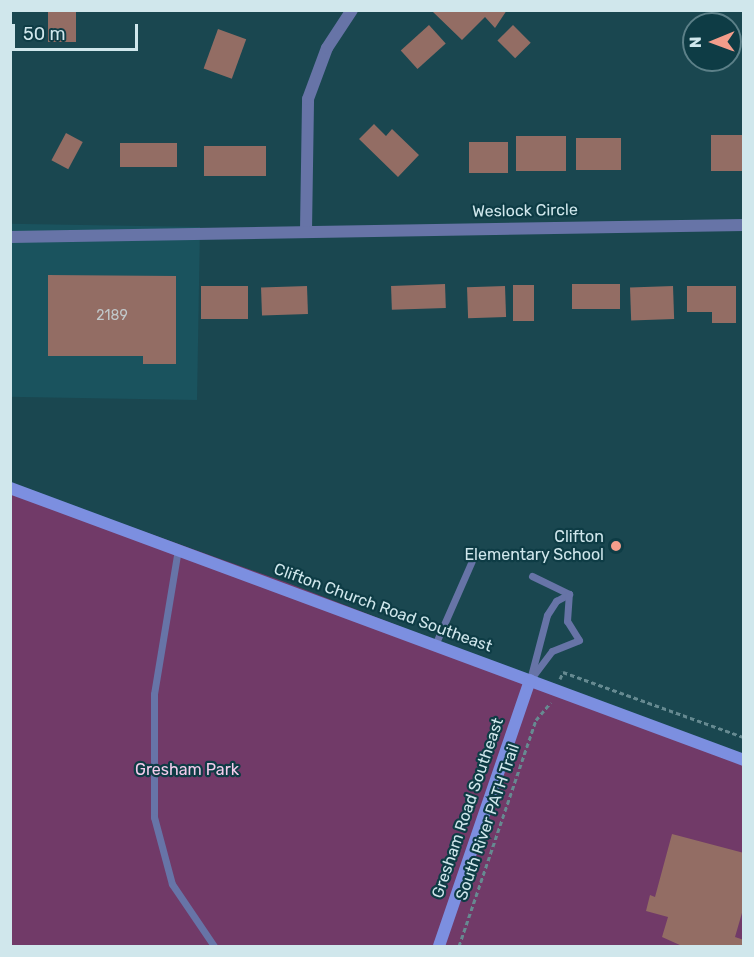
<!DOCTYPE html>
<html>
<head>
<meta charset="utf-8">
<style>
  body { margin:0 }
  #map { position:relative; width:754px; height:957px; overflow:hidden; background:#1a4750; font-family:Rubik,sans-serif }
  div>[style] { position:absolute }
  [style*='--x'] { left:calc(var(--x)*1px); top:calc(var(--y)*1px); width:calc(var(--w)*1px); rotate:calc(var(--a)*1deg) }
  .built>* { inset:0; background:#1a535e; transform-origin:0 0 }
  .green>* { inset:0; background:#713a68 }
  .building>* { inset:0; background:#936d64; transform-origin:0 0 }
  .path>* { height:3px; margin-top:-1.5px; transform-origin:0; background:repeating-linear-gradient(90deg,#668a91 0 4.5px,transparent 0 7.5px) }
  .lane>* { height:7px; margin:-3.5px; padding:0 3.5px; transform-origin:3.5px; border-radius:3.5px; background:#6774a7 }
  .street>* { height:12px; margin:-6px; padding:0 6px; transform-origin:6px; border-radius:6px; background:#6774a7 }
  .secondary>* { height:12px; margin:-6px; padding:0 6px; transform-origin:6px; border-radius:6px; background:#7c8fe0 }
  .dots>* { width:16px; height:16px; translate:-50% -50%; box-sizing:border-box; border:3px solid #0e3c45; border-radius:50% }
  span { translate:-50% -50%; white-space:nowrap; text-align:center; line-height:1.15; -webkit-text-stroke:4.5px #0e3c45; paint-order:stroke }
  .number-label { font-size:14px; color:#c1c8ca }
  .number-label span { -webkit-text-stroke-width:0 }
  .street-label { font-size:16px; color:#d0e7ec }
  .poi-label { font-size:16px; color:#d0e7ec }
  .right { translate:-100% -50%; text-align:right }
  .park-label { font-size:16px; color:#f4cdec }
  .frame { position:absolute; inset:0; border:12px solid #d0e7ec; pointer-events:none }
  .north { position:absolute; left:682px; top:12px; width:60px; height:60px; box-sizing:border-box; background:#0e3c45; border:2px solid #5c8088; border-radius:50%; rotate:269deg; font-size:16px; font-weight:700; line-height:24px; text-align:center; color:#d0e7ec }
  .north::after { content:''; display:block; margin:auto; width:21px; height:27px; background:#f49d8b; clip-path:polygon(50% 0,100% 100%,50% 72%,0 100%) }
  .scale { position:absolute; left:12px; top:24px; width:126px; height:27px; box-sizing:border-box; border:3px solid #d0e7ec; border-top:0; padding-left:8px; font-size:18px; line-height:21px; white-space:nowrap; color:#d0e7ec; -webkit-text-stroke:4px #0e3c45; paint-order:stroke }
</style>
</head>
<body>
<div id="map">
  <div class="built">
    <i style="left:200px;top:227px;width:173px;height:190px;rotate:91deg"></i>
  </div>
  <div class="green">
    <i style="clip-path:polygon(11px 484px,285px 582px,743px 759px,743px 946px,11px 946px)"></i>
  </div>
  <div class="building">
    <i style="left:48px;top:10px;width:28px;height:32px"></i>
    <i style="clip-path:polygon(507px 10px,495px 28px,485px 17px,462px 40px,433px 12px)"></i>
    <i style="left:429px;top:25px;width:25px;height:38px;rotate:48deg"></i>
    <i style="left:513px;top:25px;width:25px;height:22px;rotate:45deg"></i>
    <i style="left:218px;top:29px;width:30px;height:42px;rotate:20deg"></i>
    <i style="clip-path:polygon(374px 124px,386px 136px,392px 129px,419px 155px,398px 177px,359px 139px)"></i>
    <i style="left:66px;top:133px;width:19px;height:31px;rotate:28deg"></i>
    <i style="left:711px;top:135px;width:33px;height:36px"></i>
    <i style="left:566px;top:136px;width:35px;height:50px;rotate:90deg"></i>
    <i style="left:621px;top:138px;width:32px;height:45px;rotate:90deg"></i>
    <i style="left:469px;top:142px;width:39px;height:31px"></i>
    <i style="left:177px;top:143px;width:24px;height:57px;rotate:90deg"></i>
    <i style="left:204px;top:146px;width:62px;height:30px"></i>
    <i style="clip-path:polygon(48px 275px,176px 276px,176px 364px,143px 364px,143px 356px,48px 356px)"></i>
    <i style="left:445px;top:284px;width:24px;height:54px;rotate:88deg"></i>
    <i style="left:620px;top:284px;width:25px;height:48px;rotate:90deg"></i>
    <i style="left:513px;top:285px;width:21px;height:36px"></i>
    <i style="left:201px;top:286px;width:47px;height:33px"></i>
    <i style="left:307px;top:286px;width:28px;height:46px;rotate:88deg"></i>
    <i style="left:505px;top:286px;width:31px;height:38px;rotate:88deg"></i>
    <i style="left:673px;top:286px;width:33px;height:43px;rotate:88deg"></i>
    <i style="clip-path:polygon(687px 286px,736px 286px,736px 323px,712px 323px,712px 312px,687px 312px)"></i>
    <i style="clip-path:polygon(672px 834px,744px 853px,744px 906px,735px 937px,744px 940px,742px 946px,682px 946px,662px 937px,668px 917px,646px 911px,650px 895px,655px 897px)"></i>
  </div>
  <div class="path">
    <i style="--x:560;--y:679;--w:8;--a:-67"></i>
    <i style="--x:563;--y:672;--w:192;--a:19.8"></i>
    <i style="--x:459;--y:946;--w:239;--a:-71.2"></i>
    <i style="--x:536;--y:720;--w:23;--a:-50"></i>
  </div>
  <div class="lane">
    <i style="--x:178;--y:549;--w:147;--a:99.4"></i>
    <i style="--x:154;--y:694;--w:123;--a:90"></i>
    <i style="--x:154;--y:817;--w:69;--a:75"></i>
    <i style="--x:172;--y:884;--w:75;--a:55.9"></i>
    <i style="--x:532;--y:576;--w:41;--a:25.9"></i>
    <i style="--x:435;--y:645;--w:97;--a:-66.3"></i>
    <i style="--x:531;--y:676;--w:63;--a:-75.3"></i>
    <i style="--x:547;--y:615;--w:17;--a:-57"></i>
    <i style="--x:556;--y:601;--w:15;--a:-28"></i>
    <i style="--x:530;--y:680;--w:36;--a:-53"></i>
    <i style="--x:552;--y:651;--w:29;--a:-22"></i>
    <i style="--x:579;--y:640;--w:22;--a:-122"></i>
    <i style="--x:567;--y:621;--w:27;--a:-86"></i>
  </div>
  <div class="street">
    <i style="--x:306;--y:230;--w:131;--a:-89.1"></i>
    <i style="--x:308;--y:99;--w:54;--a:-69.6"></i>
    <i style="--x:327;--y:48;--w:45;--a:-56.7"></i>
    <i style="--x:10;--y:237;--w:734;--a:-0.94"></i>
  </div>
  <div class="secondary">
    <i style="--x:10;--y:488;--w:783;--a:20.33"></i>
    <i style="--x:439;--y:946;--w:281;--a:-71.1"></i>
  </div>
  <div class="dots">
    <i style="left:616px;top:546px;background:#f49d8b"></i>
  </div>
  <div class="number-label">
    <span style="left:112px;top:316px">2189</span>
  </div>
  <div class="street-label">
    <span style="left:525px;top:211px;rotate:-1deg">Weslock Circle</span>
    <span style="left:383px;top:608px;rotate:20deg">Clifton Church Road Southeast</span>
    <span style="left:468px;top:808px;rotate:-71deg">Gresham Road Southeast</span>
    <span style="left:488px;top:822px;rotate:-71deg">South River PATH Trail</span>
  </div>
  <div class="poi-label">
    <span class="right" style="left:604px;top:546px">Clifton<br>Elementary School</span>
  </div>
  <div class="park-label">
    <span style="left:187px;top:770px">Gresham Park</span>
  </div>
  <div class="frame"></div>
  <div class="north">N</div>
  <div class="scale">50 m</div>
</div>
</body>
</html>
